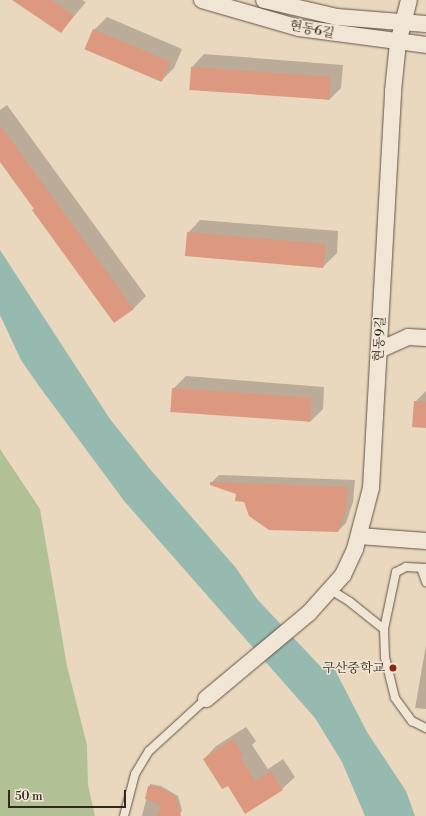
<!DOCTYPE html>
<html>
<head>
<meta charset="utf-8">
<style>
  body { margin:0 }
  #map { position:relative; width:426px; height:816px; overflow:hidden; background:#e9d8be; font-family:"Libre Bodoni","Noto Serif KR",serif }
  div>[style] { position:absolute }
  [style*='--x'] { left:calc(var(--x)*1px); top:calc(var(--y)*1px); width:calc(var(--w)*1px); rotate:calc(var(--a)*1deg) }
  .green>* { inset:0; background:#b2c095 }
  .water>* { inset:0; background:#97bab0 }
  .shadow>* { inset:0; background:#0003 }
  .building>* { inset:0; background:#dd9880; transform-origin:0 0 }
  .roads { filter:drop-shadow(0 0 1px #605446) drop-shadow(0 0 1px #605446) }
  .lane>* { height:8px; margin:-4px; padding:0 4px; transform-origin:4px; border-radius:4px; background:#f1e6d5 }
  .street>* { height:16px; margin:-8px; padding:0 8px; transform-origin:8px; border-radius:8px; background:#f1e6d5 }
  .dots>* { width:11px; height:11px; translate:-50% -50%; box-sizing:border-box; border:2px solid #f1e6d5; border-radius:50% }
  span { translate:-50% -50%; white-space:nowrap; text-align:center; line-height:1.15; -webkit-text-stroke:3px #f1e6d5; paint-order:stroke }
  .street-label { font-size:13px; color:#33281e }
  .poi-label { font-size:13px; color:#33281e }
  .right { translate:-100% -50%; text-align:right }
  .scale { position:absolute; left:8px; top:790px; width:118px; height:18px; box-sizing:border-box; border:2px solid #33281e; border-top:0; padding-left:5px; font-size:12px; line-height:14px; white-space:nowrap; color:#33281e; -webkit-text-stroke:3px #f1e6d5; paint-order:stroke }
</style>
</head>
<body>
<div id="map">
  <div class="green">
    <i style="clip-path:polygon(0 449px,40px 509px,67px 666px,87px 745px,88px 785px,95px 816px,0 816px)"></i>
  </div>
  <div class="water">
    <i style="clip-path:polygon(0 250px,110px 419px,149px 468px,236px 568px,257px 599px,321px 667px,326px 670px,326px 664px,330px 663px,335px 670px,367px 732px,406px 791px,415px 816px,365px 816px,342px 762px,315px 718px,125px 502px,39px 386px,21px 360px,0 315px)"></i>
  </div>
  <div class="shadow">
    <i style="clip-path:polygon(14px 0,82px 0,86px 2px,61px 32px)"></i>
    <i style="clip-path:polygon(107px 17px,182px 49px,174px 68px,161px 81px,94px 30px)"></i>
    <i style="clip-path:polygon(204px 54px,343px 65px,341px 88px,329px 100px,192px 67px)"></i>
    <i style="clip-path:polygon(7px 105px,146px 296px,133px 309px,0 161px,0 110px)"></i>
    <i style="clip-path:polygon(200px 220px,338px 231px,337px 253px,324px 266px,188px 233px)"></i>
    <i style="clip-path:polygon(186px 376px,324px 387px,323px 409px,310px 422px,173px 389px)"></i>
    <i style="clip-path:polygon(426px 391px,426px 427px,415px 402px)"></i>
    <i style="clip-path:polygon(219px 475px,355px 480px,353px 502px,346px 523px,338px 531px,245px 502px,237px 493px,211px 483px)"></i>
    <i style="clip-path:polygon(426px 645px,426px 709px,415px 708px)"></i>
    <i style="clip-path:polygon(246px 727px,256px 741px,252px 745px,268px 769px,283px 759px,295px 777px,282px 789px,228px 785px,204px 759px,216px 746px)"></i>
    <i style="clip-path:polygon(150px 784px,161px 786px,178px 796px,182px 810px,179px 816px,142px 816px)"></i>
  </div>
  <div class="building">
    <i style="clip-path:polygon(12px 0,51px 0,74px 15px,61px 33px)"></i>
    <i style="left:93px;top:29px;width:84px;height:22px;rotate:23deg"></i>
    <i style="left:191px;top:67px;width:140px;height:23px;rotate:4deg"></i>
    <i style="clip-path:polygon(0 125px,134px 309px,114px 323px,32px 210px,34px 209px,0 162px)"></i>
    <i style="left:187px;top:232px;width:139px;height:24px;rotate:5deg"></i>
    <i style="left:172px;top:388px;width:140px;height:24px;rotate:4deg"></i>
    <i style="clip-path:polygon(414px 401px,426px 402px,426px 428px,412px 427px)"></i>
    <i style="clip-path:polygon(210px 482px,348px 487px,346px 510px,338px 532px,269px 530px,249px 516px,244px 502px,235px 501px,236px 494px,210px 485px)"></i>
    <i style="clip-path:polygon(233px 739px,244px 755px,240px 757px,255px 781px,271px 771px,283px 790px,245px 814px,228px 786px,222px 789px,203px 759px)"></i>
    <i style="clip-path:polygon(148px 786px,159px 787px,176px 797px,181px 816px,157px 816px,161px 805px,145px 799px)"></i>
  </div>
  <div class="roads">
    <div class="lane">
      <i style="--x:421;--y:568;--w:15;--a:70"></i>
      <i style="--x:426;--y:568;--w:20;--a:-177"></i>
      <i style="--x:406;--y:567;--w:11;--a:153"></i>
      <i style="--x:396;--y:572;--w:58;--a:101.9"></i>
      <i style="--x:384;--y:629;--w:28;--a:88"></i>
      <i style="--x:385;--y:657;--w:42;--a:76.3"></i>
      <i style="--x:395;--y:698;--w:29;--a:54"></i>
      <i style="--x:412;--y:721;--w:16;--a:27"></i>
      <i style="--x:331;--y:590;--w:22;--a:32"></i>
      <i style="--x:350;--y:602;--w:43;--a:38.5"></i>
      <i style="--x:124;--y:816;--w:43;--a:-75.3"></i>
      <i style="--x:135;--y:774;--w:27;--a:-59"></i>
      <i style="--x:149;--y:751;--w:77;--a:-42.4"></i>
    </div>
    <div class="street">
      <i style="--x:202;--y:0;--w:101;--a:16.1"></i>
      <i style="--x:299;--y:28;--w:128;--a:7.6"></i>
      <i style="--x:264;--y:0;--w:75;--a:13.1"></i>
      <i style="--x:337;--y:17;--w:89;--a:4.5"></i>
      <i style="--x:379;--y:350;--w:32;--a:-24"></i>
      <i style="--x:408;--y:337;--w:18;--a:3"></i>
      <i style="--x:359;--y:536;--w:67;--a:4.3"></i>
      <i style="--x:206;--y:699;--w:134;--a:-39.9"></i>
      <i style="--x:309;--y:613;--w:51;--a:-48.2"></i>
      <i style="--x:343;--y:575;--w:29;--a:-65"></i>
      <i style="--x:355;--y:549;--w:63;--a:-75.3"></i>
      <i style="--x:371;--y:488;--w:398;--a:-86.8"></i>
      <i style="--x:393;--y:91;--w:48;--a:-84.1"></i>
      <i style="--x:398;--y:43;--w:44;--a:-75.7"></i>
    </div>
  </div>
  <div class="dots">
    <i style="left:393px;top:668px;background:#8f2418"></i>
  </div>
  <div class="street-label">
    <span style="left:312px;top:30px;rotate:11deg">현동6길</span>
    <span style="left:380px;top:339px;rotate:-87deg">현동9길</span>
  </div>
  <div class="poi-label">
    <span class="right" style="left:385px;top:668px">구산중학교</span>
  </div>
  <div class="scale">50 m</div>
</div>
</body>
</html>
